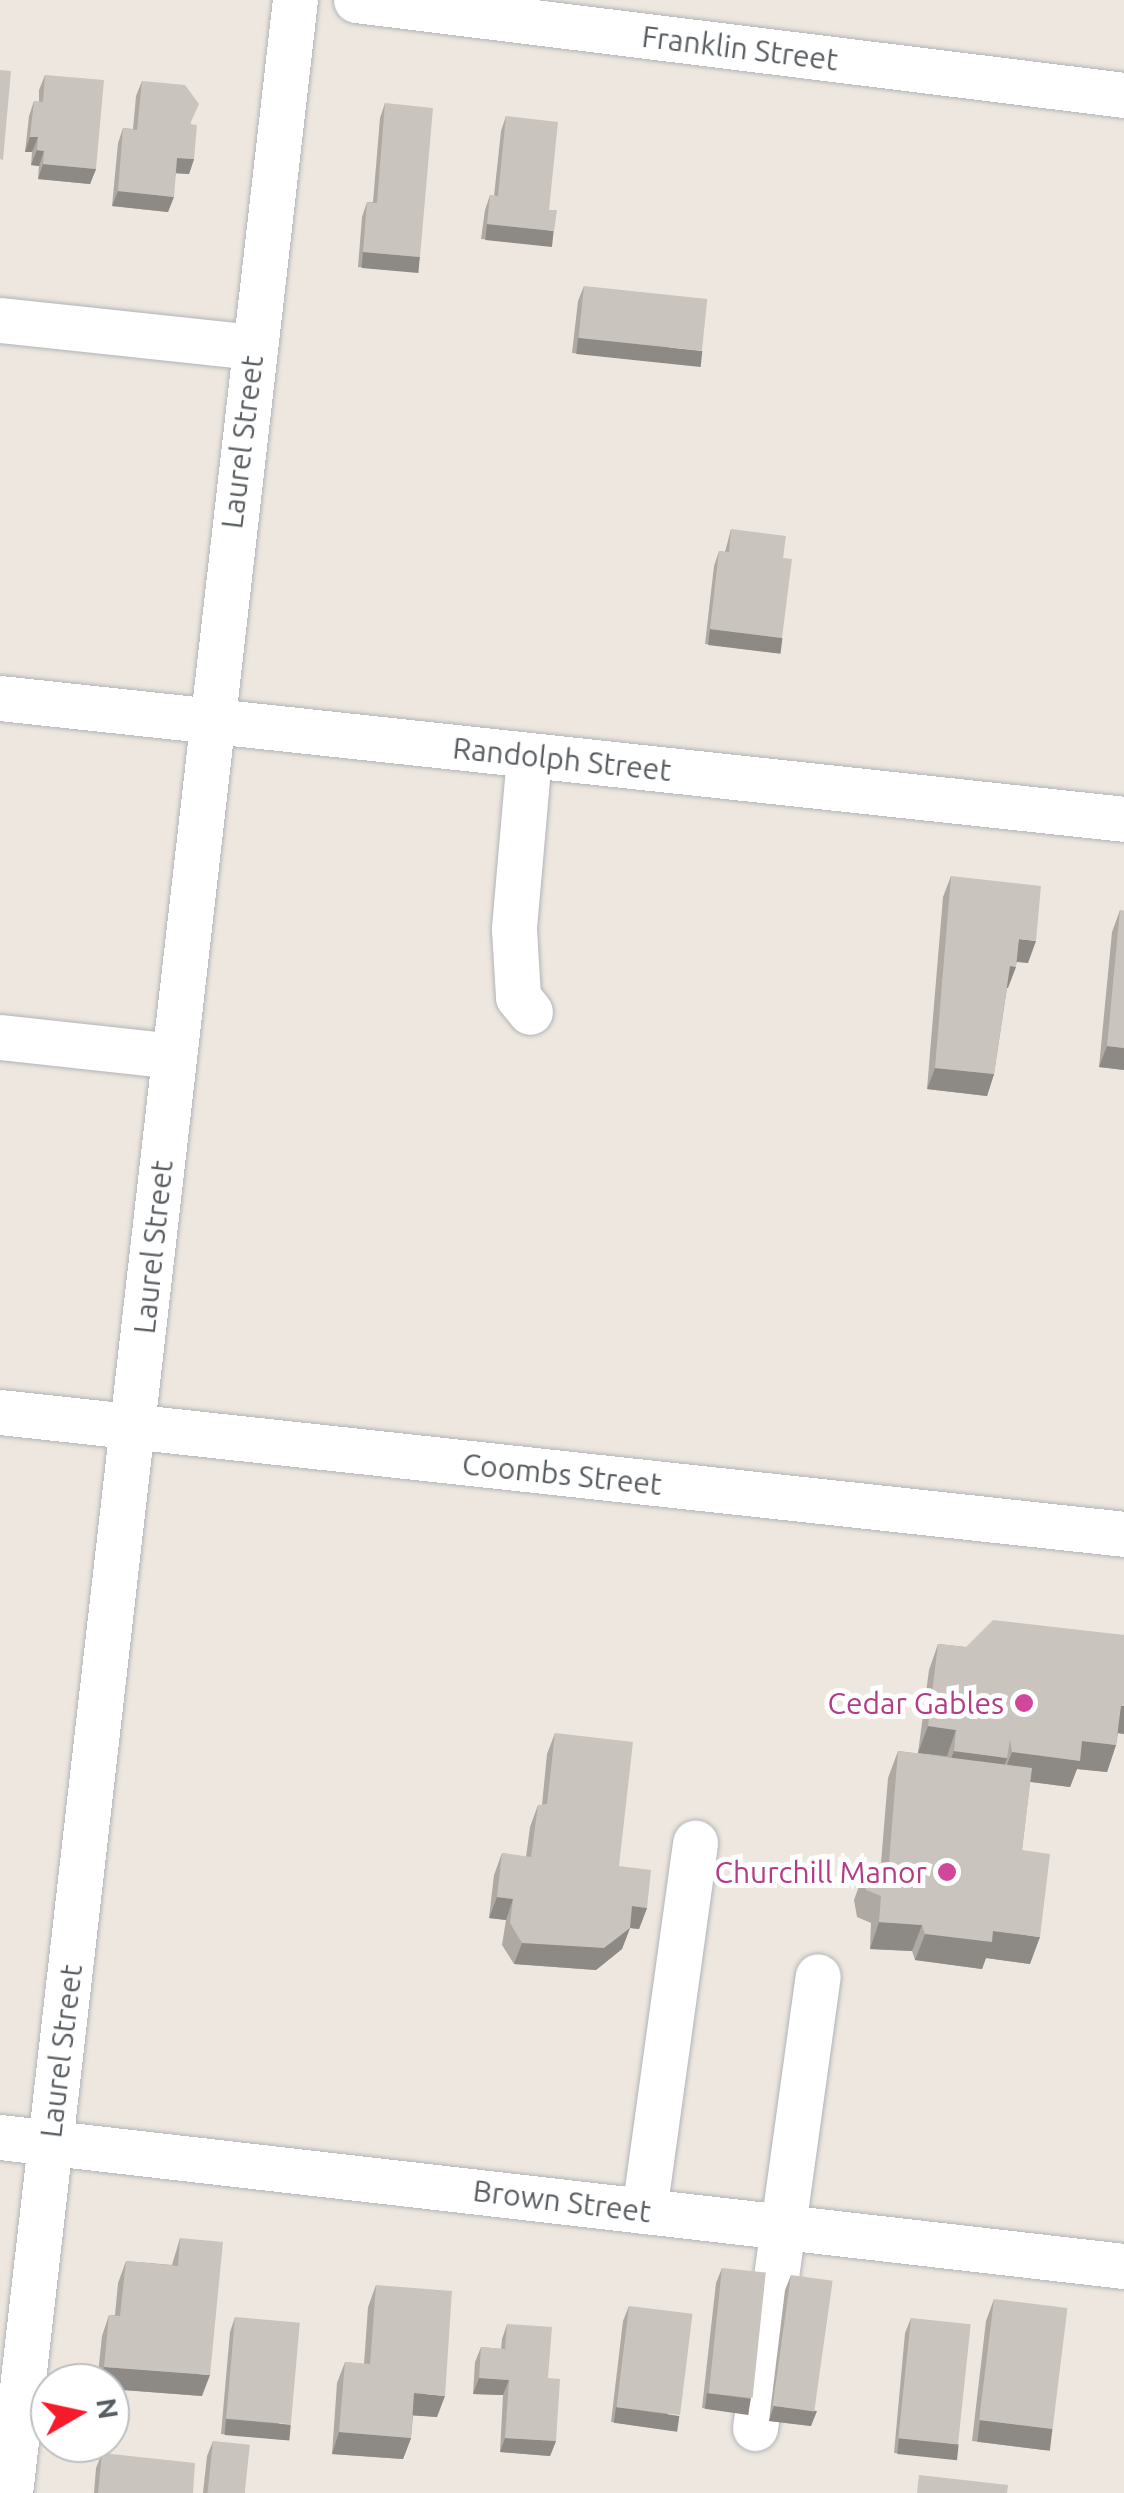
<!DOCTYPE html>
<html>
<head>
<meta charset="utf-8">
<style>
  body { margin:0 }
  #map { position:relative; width:1124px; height:2493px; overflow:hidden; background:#ede7df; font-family:Ubuntu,sans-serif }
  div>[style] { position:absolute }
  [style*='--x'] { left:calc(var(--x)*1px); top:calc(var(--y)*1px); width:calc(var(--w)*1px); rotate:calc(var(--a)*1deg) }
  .roads { filter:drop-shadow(0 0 2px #b0b4b8) drop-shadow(0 0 2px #b0b4b8) }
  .minor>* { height:45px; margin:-22.5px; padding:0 22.5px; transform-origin:22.5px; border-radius:22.5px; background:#fff }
  .wall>* { inset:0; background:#aea9a3 }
  .shaded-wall>* { inset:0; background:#8d8985; transform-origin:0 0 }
  .building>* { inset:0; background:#cac4be; transform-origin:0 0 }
  .dots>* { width:28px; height:28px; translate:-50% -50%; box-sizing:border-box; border:5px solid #fff; border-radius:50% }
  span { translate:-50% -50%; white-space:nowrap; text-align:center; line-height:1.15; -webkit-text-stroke:10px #fff; paint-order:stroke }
  .street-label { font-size:30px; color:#585e62 }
  .hotel-label { font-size:30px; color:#b23c85 }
  .right { translate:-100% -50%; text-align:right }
  .north { position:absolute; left:30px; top:2363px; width:100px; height:100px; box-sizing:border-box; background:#fff; border:2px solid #bcbfc0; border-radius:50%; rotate:81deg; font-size:28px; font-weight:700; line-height:40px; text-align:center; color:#585e62 }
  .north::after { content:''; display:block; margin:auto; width:35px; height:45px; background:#f71a2b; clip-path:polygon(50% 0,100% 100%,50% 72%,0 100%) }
</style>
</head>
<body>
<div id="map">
  <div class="roads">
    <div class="minor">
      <i style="--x:356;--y:0;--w:774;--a:7.05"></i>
      <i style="--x:0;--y:320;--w:255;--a:6.1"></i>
      <i style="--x:0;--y:698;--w:1130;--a:6.14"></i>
      <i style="--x:529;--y:756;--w:174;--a:95"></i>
      <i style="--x:514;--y:929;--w:68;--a:86.6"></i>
      <i style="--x:518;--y:997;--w:19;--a:51"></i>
      <i style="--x:0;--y:1037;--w:175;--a:6.2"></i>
      <i style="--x:0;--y:1412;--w:1131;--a:6.19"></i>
      <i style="--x:0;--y:2137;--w:1131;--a:6.55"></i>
      <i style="--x:644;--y:2211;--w:372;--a:-82.1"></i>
      <i style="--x:755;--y:2428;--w:456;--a:-82.1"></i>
      <i style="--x:10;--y:2493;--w:2509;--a:-83.48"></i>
    </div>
  </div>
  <div class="wall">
    <i style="clip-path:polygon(45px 75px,96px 169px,90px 184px,38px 179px,39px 166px,31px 165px,32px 152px,25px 152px,29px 116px,34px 101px,39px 102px,39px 90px)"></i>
    <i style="clip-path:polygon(142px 81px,191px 124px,194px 159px,189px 174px,176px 173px,168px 212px,112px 206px,118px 143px,123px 128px,133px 129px,136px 96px)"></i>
    <i style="clip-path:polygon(385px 103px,420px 257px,415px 272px,358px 267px,362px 217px,367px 202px,373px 202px,380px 118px)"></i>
    <i style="clip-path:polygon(506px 116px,549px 210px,549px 246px,481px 239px,485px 210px,490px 195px,494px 196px,501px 131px)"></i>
    <i style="clip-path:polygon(584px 286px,696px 366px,572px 353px,578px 301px)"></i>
    <i style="clip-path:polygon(731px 529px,783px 558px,782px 638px,777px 653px,705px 644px,714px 566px,719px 551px,725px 552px)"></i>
    <i style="clip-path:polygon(951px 876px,1028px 963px,1017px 962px,1007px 988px,994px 1074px,987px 1096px,927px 1089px,943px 897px)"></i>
    <i style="clip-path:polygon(1120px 910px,1124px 911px,1124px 1070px,1099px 1067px,1112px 932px)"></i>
    <i style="clip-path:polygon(1124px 1635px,1124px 1734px,1118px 1733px,1116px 1745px,1107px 1772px,1077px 1769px,1070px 1787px,1030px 1782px,1022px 1850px,1030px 1964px,986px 1958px,982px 1969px,915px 1960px,912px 1951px,870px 1949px,871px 1923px,857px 1917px,854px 1900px,867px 1864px,881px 1863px,888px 1778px,898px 1751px,946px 1757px,918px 1753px,929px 1670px,938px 1644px,966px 1647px)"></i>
    <i style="clip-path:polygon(555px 1733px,619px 1866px,647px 1908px,639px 1929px,630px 1928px,622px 1949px,596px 1970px,514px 1964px,502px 1945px,506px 1920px,489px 1918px,494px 1875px,502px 1853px,526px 1857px,530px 1827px,538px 1805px,542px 1805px,547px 1754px)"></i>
    <i style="clip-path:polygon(180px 2238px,202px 2396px,110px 2389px,110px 2383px,97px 2383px,102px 2336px,109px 2315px,115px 2315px,118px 2283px,126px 2261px,172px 2265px)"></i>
    <i style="clip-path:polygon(722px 2268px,751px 2399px,746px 2414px,702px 2408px,716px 2283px)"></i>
    <i style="clip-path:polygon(791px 2275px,811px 2426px,769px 2421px,785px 2290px)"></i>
    <i style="clip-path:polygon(376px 2285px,437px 2417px,413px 2415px,411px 2438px,403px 2459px,332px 2454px,337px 2383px,345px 2362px,364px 2364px,368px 2307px)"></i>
    <i style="clip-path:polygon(994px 2299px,1052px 2429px,1044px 2450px,972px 2441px,986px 2321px)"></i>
    <i style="clip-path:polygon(629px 2306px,674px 2431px,611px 2422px,623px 2321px)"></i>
    <i style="clip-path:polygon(235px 2317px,286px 2440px,221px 2434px,230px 2332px)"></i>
    <i style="clip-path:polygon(911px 2318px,953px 2459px,894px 2453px,905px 2333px)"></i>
    <i style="clip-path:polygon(507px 2324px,548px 2378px,556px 2441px,550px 2456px,500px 2452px,503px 2395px,473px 2394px,475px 2362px,481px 2347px,501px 2349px,502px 2339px)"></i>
    <i style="clip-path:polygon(213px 2441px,245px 2493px,203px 2493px,207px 2456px)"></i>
    <i style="clip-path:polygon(102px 2453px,193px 2493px,94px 2493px,96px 2468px)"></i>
  </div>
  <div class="shaded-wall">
    <i style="clip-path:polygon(30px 137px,38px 137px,32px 152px,25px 152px)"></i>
    <i style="clip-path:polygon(37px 150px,44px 151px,39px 166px,31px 165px)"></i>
    <i style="clip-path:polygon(177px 158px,194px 159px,189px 174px,171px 173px)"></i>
    <i style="clip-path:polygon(43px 164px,96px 169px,90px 184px,38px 179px)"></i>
    <i style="clip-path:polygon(118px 191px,174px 197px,168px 212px,112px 206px)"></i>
    <i style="left:487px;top:224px;width:67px;height:16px;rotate:6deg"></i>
    <i style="left:363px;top:252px;width:57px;height:16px;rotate:5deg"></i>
    <i style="left:578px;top:338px;width:125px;height:16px;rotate:6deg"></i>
    <i style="left:710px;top:629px;width:73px;height:16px;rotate:7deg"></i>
    <i style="clip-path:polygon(1019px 939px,1036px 941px,1028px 963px,1011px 961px)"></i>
    <i style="clip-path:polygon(1010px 966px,1016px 967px,1008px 988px,1002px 988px)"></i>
    <i style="clip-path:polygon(1107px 1046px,1124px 1048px,1124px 1070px,1099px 1067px)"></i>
    <i style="clip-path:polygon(935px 1068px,994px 1074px,987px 1096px,927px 1089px)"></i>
    <i style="clip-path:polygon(1121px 1706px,1124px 1706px,1124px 1734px,1111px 1732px)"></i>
    <i style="clip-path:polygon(928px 1726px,956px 1730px,947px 1756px,918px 1753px)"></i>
    <i style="clip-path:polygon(1082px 1741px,1116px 1745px,1107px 1772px,1077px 1769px,1070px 1787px,1002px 1778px,1012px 1752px)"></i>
    <i style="clip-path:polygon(954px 1751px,1007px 1758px,998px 1784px,944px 1778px)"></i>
    <i style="clip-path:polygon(497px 1897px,513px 1899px,506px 1920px,489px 1918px)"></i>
    <i style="clip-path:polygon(632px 1906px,647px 1908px,639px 1929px,630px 1928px,622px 1949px,596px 1970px,514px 1964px,522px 1943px)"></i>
    <i style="clip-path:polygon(879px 1922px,922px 1925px,912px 1951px,870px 1949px)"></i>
    <i style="clip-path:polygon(993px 1931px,1040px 1937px,1030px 1964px,986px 1958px,982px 1969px,915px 1960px,925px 1934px)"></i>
    <i style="clip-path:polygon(104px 2367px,210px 2375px,202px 2396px,110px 2389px,110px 2383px,98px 2383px)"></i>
    <i style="clip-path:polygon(479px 2378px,509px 2380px,503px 2395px,473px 2394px)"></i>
    <i style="clip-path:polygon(414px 2393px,445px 2396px,437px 2417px,406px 2415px)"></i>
    <i style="left:707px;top:2393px;width:44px;height:16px;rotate:8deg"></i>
    <i style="clip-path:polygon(774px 2406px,817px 2411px,811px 2426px,769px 2421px)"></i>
    <i style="left:616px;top:2407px;width:64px;height:16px;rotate:8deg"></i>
    <i style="left:226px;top:2419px;width:65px;height:16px;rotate:5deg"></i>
    <i style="left:980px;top:2420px;width:73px;height:22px;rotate:7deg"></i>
    <i style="clip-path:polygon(339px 2432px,411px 2438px,403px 2459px,332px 2454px)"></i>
    <i style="clip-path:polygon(505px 2438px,556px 2441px,550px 2456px,500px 2452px)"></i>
    <i style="left:899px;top:2438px;width:60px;height:16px;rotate:6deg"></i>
  </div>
  <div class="building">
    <i style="clip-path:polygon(0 70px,11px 71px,3px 160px,0 159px)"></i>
    <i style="clip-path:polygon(45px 75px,104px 80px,96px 169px,43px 164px,44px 151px,37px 150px,38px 137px,30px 137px,34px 101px,43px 102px)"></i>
    <i style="clip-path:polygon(142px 81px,185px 85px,199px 104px,190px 124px,197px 125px,194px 159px,177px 158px,174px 197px,118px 191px,123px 128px,137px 130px)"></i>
    <i style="clip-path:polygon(385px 103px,433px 108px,420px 257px,363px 252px,367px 202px,377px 203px)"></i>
    <i style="clip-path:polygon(506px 116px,558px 122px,549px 210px,557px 210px,554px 231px,487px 224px,490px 195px,498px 196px)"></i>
    <i style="left:584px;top:286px;width:124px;height:52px;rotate:6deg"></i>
    <i style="clip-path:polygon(731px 529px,786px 536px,783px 558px,792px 559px,782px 638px,710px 629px,719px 551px,729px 552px)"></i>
    <i style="clip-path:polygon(951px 876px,1041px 886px,1036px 941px,1019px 939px,1016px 967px,1010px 966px,994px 1074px,935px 1068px)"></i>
    <i style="clip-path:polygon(1120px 910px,1124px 911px,1124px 1048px,1107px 1046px)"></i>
    <i style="clip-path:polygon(993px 1620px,1124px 1635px,1124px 1706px,1121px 1706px,1116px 1745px,1082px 1741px,1080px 1761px,1012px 1752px,1010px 1739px,1007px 1758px,954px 1751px,956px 1730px,928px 1726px,938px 1644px,966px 1647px)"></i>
    <i style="clip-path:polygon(555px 1733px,633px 1742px,619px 1866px,651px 1870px,647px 1908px,632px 1906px,630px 1928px,604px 1948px,522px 1943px,510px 1923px,513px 1899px,497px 1897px,502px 1853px,531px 1857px,538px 1805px,547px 1804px)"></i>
    <i style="clip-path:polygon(898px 1751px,1032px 1768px,1022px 1850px,1050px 1854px,1040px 1937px,993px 1931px,992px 1942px,925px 1934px,922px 1925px,879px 1922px,881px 1896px,866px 1890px,864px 1873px,867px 1864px,889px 1862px)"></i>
    <i style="clip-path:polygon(180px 2238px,223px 2242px,210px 2375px,104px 2367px,109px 2315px,120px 2316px,126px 2261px,178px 2266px)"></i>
    <i style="left:722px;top:2268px;width:44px;height:126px;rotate:6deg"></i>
    <i style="left:791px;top:2275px;width:42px;height:132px;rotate:8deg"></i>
    <i style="clip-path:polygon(376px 2285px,452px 2291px,445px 2396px,414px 2393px,411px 2438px,339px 2432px,345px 2362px,370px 2364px)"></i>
    <i style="left:994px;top:2299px;width:74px;height:122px;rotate:7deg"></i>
    <i style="left:629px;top:2306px;width:64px;height:102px;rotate:7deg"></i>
    <i style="left:235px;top:2317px;width:65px;height:102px;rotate:5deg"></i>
    <i style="left:911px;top:2318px;width:60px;height:121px;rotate:6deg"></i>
    <i style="clip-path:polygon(507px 2324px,552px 2327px,548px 2378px,560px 2379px,556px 2441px,505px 2438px,509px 2380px,479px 2378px,481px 2347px,505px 2349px)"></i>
    <i style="left:213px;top:2441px;width:37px;height:52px;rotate:6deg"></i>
    <i style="clip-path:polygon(102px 2453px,195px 2463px,193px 2493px,98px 2493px)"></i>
    <i style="clip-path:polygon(919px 2475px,1008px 2485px,1007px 2493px,917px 2493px)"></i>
  </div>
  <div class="dots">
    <i style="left:1024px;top:1703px;background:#d1479c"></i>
    <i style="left:947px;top:1872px;background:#d1479c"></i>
  </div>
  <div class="street-label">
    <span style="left:740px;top:48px;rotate:7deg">Franklin Street</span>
    <span style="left:242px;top:442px;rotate:-83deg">Laurel Street</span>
    <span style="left:562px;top:759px;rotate:6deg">Randolph Street</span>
    <span style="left:153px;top:1247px;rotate:-84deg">Laurel Street</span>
    <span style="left:562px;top:1474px;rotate:6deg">Coombs Street</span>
    <span style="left:61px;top:2051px;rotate:-83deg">Laurel Street</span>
    <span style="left:562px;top:2201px;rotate:7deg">Brown Street</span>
  </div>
  <div class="hotel-label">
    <span class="right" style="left:1004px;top:1703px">Cedar Gables</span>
    <span class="right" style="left:927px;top:1872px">Churchill Manor</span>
  </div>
  <div class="north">N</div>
</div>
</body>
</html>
